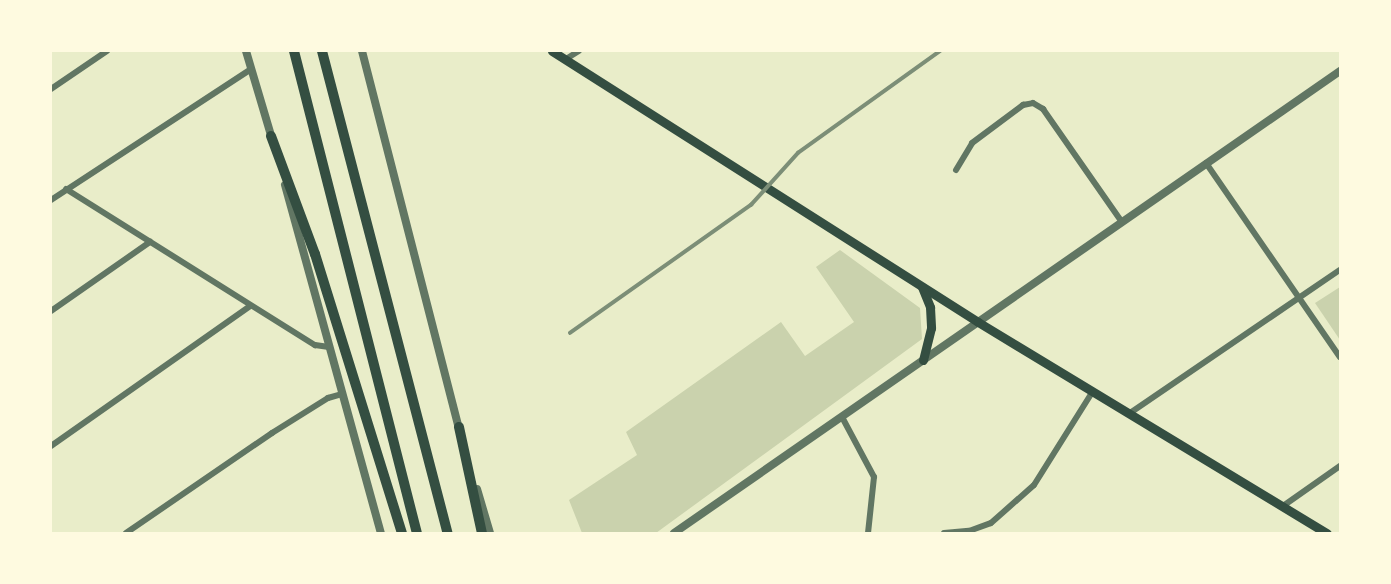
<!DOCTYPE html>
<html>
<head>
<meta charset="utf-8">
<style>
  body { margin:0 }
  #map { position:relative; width:1391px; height:584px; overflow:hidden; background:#e9edc9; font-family:"Open Sans",sans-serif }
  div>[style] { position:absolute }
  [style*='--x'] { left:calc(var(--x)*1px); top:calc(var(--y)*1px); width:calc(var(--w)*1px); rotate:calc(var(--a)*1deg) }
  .green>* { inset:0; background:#cad2ad }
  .minor>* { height:6px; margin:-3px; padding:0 3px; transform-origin:3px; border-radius:3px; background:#617663 }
  .tertiary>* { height:8px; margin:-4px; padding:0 4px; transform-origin:4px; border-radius:4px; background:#617663 }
  .secondary>* { height:9px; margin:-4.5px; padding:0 4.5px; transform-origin:4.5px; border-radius:4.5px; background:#344e41 }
  .motorway>* { height:10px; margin:-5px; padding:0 5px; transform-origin:5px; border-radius:5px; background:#344e41 }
  .rail>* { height:3.5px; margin:-1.75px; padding:0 1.75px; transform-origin:1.75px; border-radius:1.75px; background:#7c8e77 }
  span { translate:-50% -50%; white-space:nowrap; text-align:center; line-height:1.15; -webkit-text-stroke:5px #fefae0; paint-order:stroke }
  .frame { position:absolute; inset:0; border:52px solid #fefae0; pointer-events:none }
</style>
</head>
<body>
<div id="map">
  <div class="green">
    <i style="clip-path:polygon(840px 250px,920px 308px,922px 339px,656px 533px,582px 533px,569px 500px,637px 455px,626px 432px,781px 322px,805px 356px,854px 322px,816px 267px)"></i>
    <i style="clip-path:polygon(1340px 287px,1340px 340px,1315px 303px)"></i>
  </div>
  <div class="minor">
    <i style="--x:566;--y:59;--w:15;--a:-32"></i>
    <i style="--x:51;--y:89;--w:68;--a:-34.2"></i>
    <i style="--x:1206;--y:163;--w:236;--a:55.4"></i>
    <i style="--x:956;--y:170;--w:31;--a:-59"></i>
    <i style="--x:972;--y:143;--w:64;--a:-36.7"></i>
    <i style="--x:1023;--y:105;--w:10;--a:-11"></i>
    <i style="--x:1033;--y:103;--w:12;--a:31"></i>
    <i style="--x:1043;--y:109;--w:136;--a:55.1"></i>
    <i style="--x:66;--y:189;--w:294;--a:32.1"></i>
    <i style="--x:315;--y:345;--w:14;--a:8"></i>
    <i style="--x:51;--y:200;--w:239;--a:-33.2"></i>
    <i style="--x:51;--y:311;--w:121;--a:-34.9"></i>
    <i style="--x:1130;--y:413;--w:254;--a:-34.3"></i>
    <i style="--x:842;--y:417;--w:68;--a:61.9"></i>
    <i style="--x:874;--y:477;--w:56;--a:96.1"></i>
    <i style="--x:51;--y:446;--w:243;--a:-35.1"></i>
    <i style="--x:1283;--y:506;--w:70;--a:-35.1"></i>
    <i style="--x:126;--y:533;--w:177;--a:-34.4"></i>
    <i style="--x:272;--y:433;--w:66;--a:-32"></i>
    <i style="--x:328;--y:398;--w:15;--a:-16"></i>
    <i style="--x:944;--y:533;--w:25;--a:-5"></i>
    <i style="--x:969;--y:531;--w:23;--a:-20"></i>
    <i style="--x:991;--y:523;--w:57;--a:-41.5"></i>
    <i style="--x:1034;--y:485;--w:111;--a:-57.9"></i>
  </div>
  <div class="tertiary">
    <i style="--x:246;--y:51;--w:92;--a:73.5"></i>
    <i style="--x:362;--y:51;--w:391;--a:75.6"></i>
    <i style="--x:285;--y:185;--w:361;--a:74.6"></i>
    <i style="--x:477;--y:489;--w:46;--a:73.5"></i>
    <i style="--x:674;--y:533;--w:811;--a:-34.75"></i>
  </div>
  <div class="secondary">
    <i style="--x:552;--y:51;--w:505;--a:32.46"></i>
    <i style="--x:978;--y:322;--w:408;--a:31.2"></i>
    <i style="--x:922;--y:287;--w:22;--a:68"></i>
    <i style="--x:930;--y:307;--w:21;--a:87"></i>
    <i style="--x:931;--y:328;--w:33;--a:104"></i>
  </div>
  <div class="motorway">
    <i style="--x:294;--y:51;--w:497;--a:75.7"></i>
    <i style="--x:322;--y:51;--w:498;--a:75.4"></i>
    <i style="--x:271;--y:136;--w:126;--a:69.6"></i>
    <i style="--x:315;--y:254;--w:292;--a:72.7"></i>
    <i style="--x:459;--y:427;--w:108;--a:77.8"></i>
  </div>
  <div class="rail">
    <i style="--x:570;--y:333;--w:222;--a:-35.3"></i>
    <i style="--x:751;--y:205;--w:70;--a:-47.9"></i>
    <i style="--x:798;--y:153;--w:175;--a:-35.7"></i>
  </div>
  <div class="frame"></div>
</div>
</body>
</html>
